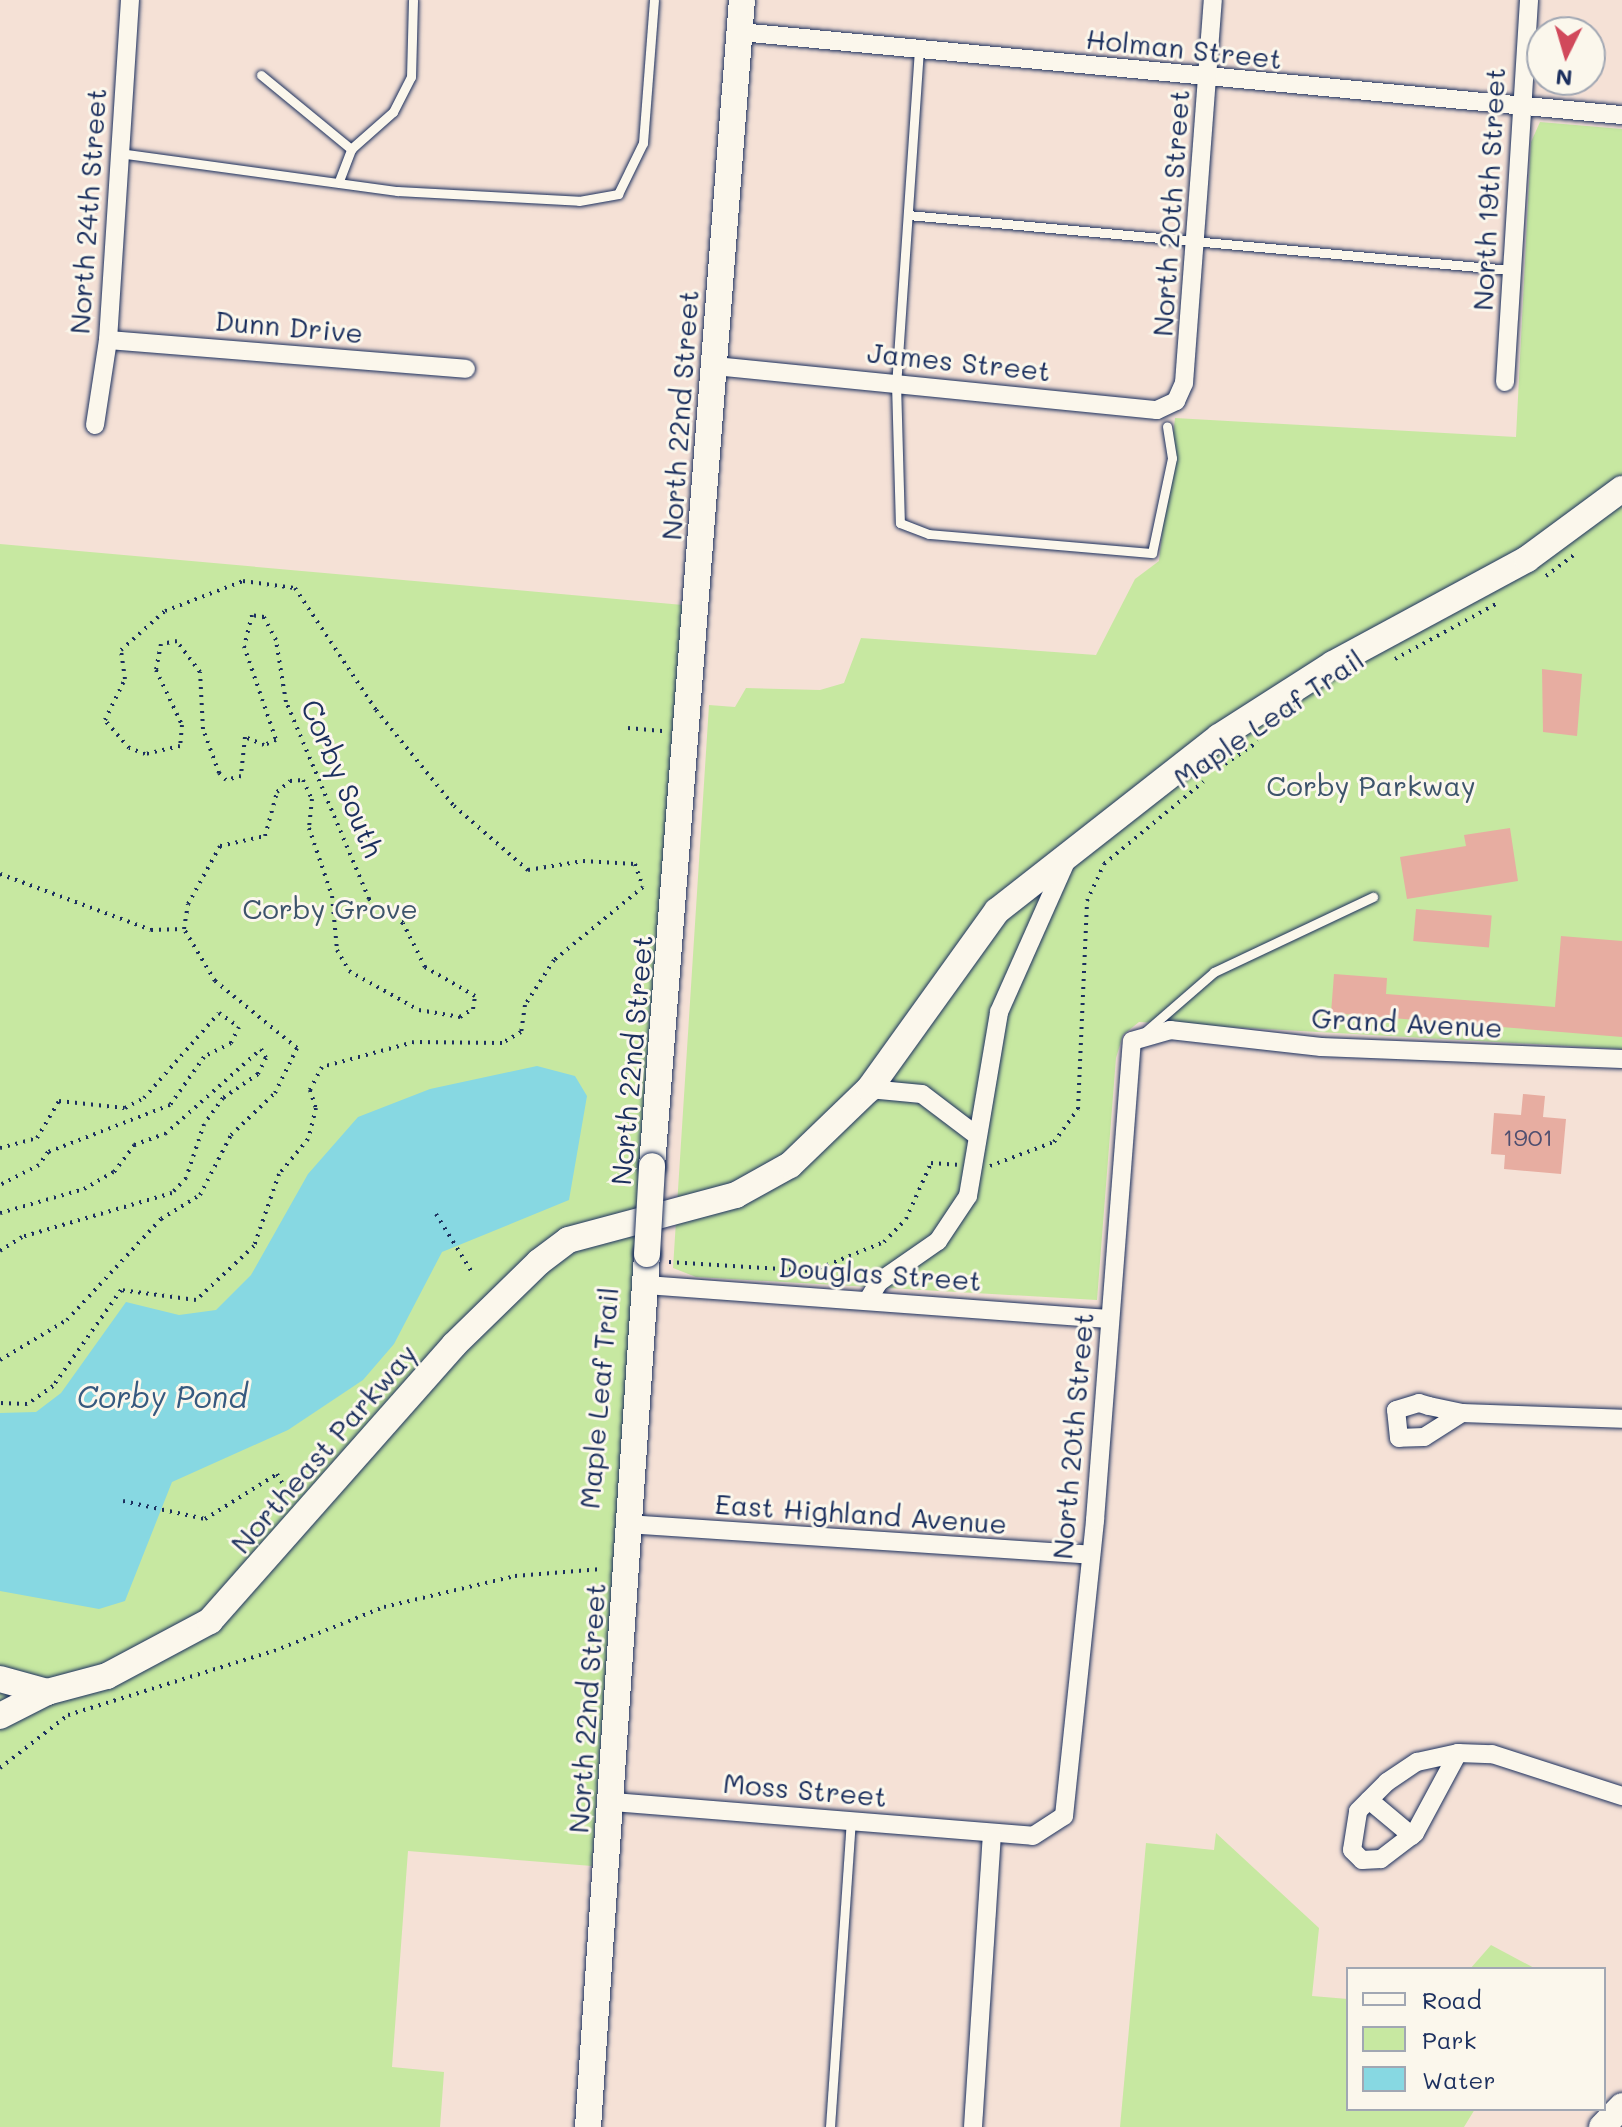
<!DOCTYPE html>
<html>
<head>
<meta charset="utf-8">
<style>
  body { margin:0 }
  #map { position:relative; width:1622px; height:2127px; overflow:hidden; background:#f5e1d6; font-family:Mali,sans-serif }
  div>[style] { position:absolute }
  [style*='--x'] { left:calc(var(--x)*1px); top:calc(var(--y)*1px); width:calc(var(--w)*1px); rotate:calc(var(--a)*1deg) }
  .green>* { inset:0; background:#c7e8a1 }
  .water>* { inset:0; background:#87d8e2 }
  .building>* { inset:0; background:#e7ada1; transform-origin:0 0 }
  .path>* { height:4px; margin-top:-2px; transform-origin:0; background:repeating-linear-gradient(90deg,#1b2f5e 0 2px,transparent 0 8px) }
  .roads { filter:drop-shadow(0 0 2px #1b2f5e) drop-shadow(0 0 2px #1b2f5e) }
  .lane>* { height:9px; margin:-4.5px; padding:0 4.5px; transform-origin:4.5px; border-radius:4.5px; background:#fbf7ec }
  .street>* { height:18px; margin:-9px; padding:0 9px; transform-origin:9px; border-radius:9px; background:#fbf7ec }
  .secondary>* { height:26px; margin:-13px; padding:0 13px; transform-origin:13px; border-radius:13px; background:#fbf7ec }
  .bridges { filter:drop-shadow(0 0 2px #1b2f5e) drop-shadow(0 0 2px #1b2f5e) }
  .secondary-bridge>* { height:26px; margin:-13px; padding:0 13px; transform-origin:13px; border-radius:13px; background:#fbf7ec }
  span { translate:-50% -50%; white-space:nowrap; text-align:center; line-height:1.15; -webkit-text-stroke:6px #fbf7ec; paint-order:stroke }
  .number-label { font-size:24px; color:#4e4e6f }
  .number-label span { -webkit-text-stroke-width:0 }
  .street-label { font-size:28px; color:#1b2f5e }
  .park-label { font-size:28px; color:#3d546b }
  .water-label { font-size:30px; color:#36597f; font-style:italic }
  .legend { position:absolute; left:1346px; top:1967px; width:260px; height:144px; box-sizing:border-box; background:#fbf7ec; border:2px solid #a1a7b3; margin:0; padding:10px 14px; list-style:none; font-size:24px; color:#1b2f5e }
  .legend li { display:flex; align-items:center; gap:16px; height:40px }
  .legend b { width:40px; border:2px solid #a1a7b3 }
  .north { position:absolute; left:1526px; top:16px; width:80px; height:80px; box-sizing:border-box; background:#fbf7ec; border:2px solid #a1a7b3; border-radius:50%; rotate:185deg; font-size:22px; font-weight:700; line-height:32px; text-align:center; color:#1b2f5e }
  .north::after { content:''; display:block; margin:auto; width:28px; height:36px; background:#d1495b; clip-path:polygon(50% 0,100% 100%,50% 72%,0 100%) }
</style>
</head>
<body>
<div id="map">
  <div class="green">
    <i style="clip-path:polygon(1540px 122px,1622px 129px,1622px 1049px,1139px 1022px,1123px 1035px,1116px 1058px,1097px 1300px,696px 1277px,673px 1268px,709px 705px,735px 707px,746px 688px,820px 690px,844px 683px,861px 638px,1096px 655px,1135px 579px,1159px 561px,1175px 418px,1516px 437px,1531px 142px)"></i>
    <i style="clip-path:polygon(0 544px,683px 605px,592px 1866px,408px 1851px,392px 2067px,444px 2072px,440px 2127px,0 2127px)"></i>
    <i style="clip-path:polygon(1216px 1833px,1319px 1928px,1312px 1996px,1348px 1999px,1348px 2109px,1475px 2109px,1464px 2127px,1120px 2127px,1146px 1843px,1214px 1850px)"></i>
    <i style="clip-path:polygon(1491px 1945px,1536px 1969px,1470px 1969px)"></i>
  </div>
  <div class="water">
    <i style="clip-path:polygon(537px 1066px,575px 1076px,587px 1096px,569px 1200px,442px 1252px,394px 1344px,363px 1380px,288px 1430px,172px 1482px,125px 1601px,99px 1609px,0 1591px,0 1413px,36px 1412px,61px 1393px,126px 1302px,179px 1315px,216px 1310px,251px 1275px,308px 1174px,358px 1117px,430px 1089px)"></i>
  </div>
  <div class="building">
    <i style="clip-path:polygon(1542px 669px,1582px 674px,1577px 736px,1543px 732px)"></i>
    <i style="clip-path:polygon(1510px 828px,1518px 881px,1407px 899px,1400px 857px,1466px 846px,1464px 835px)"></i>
    <i style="left:1416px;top:909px;width:76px;height:32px;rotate:5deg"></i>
    <i style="clip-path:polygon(1561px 936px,1622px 941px,1622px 1037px,1331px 1013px,1334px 974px,1387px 978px,1386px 994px,1555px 1007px)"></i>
    <i style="clip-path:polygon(1523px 1094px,1545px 1096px,1543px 1117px,1566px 1119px,1561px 1174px,1504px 1169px,1505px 1155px,1491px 1154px,1494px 1113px,1521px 1115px)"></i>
  </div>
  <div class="path">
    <i style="--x:1546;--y:576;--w:35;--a:-37"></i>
    <i style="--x:1395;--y:659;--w:115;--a:-28.6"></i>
    <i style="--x:628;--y:728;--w:37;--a:5"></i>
    <i style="--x:1225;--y:764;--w:40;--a:-34"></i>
    <i style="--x:0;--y:874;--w:161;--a:20.3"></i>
    <i style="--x:151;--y:930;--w:32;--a:-2"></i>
    <i style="--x:0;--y:1148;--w:38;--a:-15"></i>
    <i style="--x:37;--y:1138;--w:43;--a:-59.3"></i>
    <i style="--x:59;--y:1101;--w:66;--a:6.1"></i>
    <i style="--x:125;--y:1108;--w:21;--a:-28"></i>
    <i style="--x:144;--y:1098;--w:113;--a:-48.6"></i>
    <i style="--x:219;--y:1013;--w:24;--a:35"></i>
    <i style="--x:239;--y:1027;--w:18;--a:117"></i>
    <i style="--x:231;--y:1043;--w:30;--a:153"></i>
    <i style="--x:204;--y:1057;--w:59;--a:125.3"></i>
    <i style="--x:170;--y:1105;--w:131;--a:158.9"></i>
    <i style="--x:48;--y:1152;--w:16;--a:125"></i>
    <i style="--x:39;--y:1165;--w:44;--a:152.9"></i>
    <i style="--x:990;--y:1166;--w:68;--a:-20.6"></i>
    <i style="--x:1054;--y:1142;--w:41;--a:-54"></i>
    <i style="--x:1078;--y:1109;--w:208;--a:-87.5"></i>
    <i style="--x:1087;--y:901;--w:41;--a:-65.3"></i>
    <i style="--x:1104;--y:864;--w:129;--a:-39.6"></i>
    <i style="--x:0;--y:1213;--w:87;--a:-15.9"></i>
    <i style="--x:84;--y:1189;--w:34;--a:-30"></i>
    <i style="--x:114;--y:1172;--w:34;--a:-53"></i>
    <i style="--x:134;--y:1145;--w:33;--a:-20"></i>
    <i style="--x:165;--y:1134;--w:128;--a:-41.5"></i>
    <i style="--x:261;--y:1049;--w:10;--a:61"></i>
    <i style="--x:266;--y:1058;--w:18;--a:117"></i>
    <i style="--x:258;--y:1074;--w:42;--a:145.6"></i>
    <i style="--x:223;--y:1098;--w:32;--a:126"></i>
    <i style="--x:204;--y:1124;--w:57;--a:108.4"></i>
    <i style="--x:186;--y:1178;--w:21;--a:133"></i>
    <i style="--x:172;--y:1193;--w:156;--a:163.7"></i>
    <i style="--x:22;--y:1237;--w:26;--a:148"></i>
    <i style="--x:436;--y:1214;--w:70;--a:58.3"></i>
    <i style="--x:669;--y:1262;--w:143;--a:3.6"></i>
    <i style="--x:812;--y:1271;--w:78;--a:-21.9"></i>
    <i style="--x:884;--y:1242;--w:32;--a:-46"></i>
    <i style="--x:906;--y:1219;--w:61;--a:-65.9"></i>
    <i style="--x:931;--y:1163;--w:26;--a:4"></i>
    <i style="--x:0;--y:1360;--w:78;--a:-30.8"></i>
    <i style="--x:67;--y:1320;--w:138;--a:-47.1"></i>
    <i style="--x:161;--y:1219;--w:46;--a:-31.6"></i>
    <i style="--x:200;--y:1195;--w:68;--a:-62.7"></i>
    <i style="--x:231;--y:1135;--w:61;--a:-43.7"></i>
    <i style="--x:275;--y:1093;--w:50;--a:-63.9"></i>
    <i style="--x:297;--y:1048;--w:106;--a:-140.7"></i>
    <i style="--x:215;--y:981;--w:61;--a:-120.8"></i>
    <i style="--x:184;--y:929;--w:25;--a:-81"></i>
    <i style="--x:188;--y:904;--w:66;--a:-61.1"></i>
    <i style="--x:220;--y:846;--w:46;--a:-12.5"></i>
    <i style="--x:265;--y:836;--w:46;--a:-74.7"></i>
    <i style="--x:277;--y:792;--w:17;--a:-40"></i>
    <i style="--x:290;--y:781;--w:13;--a:-4"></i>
    <i style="--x:303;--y:780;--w:21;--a:65"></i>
    <i style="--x:312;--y:799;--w:29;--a:96"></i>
    <i style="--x:309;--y:828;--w:72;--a:71.3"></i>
    <i style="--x:332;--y:896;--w:54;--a:84.7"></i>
    <i style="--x:337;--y:950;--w:24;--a:60"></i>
    <i style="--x:349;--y:971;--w:80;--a:29.1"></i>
    <i style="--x:419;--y:1010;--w:42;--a:9.7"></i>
    <i style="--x:460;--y:1017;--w:15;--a:-32"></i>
    <i style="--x:473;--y:1009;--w:13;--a:-81"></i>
    <i style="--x:475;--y:996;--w:58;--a:-149.9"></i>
    <i style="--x:425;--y:967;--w:49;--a:-116.6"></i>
    <i style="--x:403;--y:923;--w:42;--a:-144.8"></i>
    <i style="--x:369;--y:899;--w:214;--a:-112.8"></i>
    <i style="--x:286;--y:702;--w:63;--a:-99.2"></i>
    <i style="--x:276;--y:640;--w:26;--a:-118"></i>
    <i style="--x:264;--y:617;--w:12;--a:-171"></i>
    <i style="--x:252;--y:615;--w:32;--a:104"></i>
    <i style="--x:244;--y:646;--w:99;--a:71.2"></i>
    <i style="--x:276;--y:740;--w:13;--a:157"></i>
    <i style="--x:264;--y:745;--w:21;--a:-157"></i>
    <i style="--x:245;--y:737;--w:39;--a:96"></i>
    <i style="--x:241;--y:776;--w:16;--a:165"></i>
    <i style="--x:226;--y:780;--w:10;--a:-135"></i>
    <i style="--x:219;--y:773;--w:47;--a:-110"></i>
    <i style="--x:203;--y:729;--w:57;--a:-93"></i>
    <i style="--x:200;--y:672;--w:39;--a:-127"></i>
    <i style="--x:177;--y:641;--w:16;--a:169"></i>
    <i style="--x:161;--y:644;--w:26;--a:101"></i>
    <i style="--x:156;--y:670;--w:61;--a:64.7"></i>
    <i style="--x:182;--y:725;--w:21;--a:95"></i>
    <i style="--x:180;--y:746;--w:36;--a:167"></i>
    <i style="--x:145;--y:754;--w:17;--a:-159"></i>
    <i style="--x:129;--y:748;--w:37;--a:-131"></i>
    <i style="--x:105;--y:720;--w:46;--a:-64"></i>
    <i style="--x:125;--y:679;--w:29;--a:-98"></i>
    <i style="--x:121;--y:650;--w:59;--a:-41.6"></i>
    <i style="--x:165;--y:611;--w:84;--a:-21"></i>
    <i style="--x:243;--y:581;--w:52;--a:7.7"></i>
    <i style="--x:295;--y:588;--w:146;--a:56.4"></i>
    <i style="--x:376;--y:710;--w:124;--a:50.9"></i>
    <i style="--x:454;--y:806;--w:98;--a:40.9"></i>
    <i style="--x:528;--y:870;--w:56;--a:-9.3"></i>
    <i style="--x:583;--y:861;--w:52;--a:3.3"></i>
    <i style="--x:635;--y:864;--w:24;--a:71"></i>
    <i style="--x:643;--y:887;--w:115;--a:140.6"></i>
    <i style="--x:554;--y:960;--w:54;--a:122.8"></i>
    <i style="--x:525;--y:1005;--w:27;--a:98"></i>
    <i style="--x:521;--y:1032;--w:22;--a:150"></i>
    <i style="--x:502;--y:1043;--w:88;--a:-179.3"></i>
    <i style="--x:414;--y:1042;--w:95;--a:164.8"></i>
    <i style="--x:322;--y:1067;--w:26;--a:118"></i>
    <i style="--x:310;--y:1090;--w:19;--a:72"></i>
    <i style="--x:316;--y:1108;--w:32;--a:104"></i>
    <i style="--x:308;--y:1139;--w:45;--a:129.6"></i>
    <i style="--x:279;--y:1174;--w:76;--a:109.1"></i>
    <i style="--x:254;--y:1246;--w:79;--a:137"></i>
    <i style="--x:196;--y:1300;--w:76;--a:-172.4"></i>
    <i style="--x:121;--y:1290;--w:118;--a:125.3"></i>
    <i style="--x:53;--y:1386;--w:32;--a:145"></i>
    <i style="--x:27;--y:1404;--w:27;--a:-178"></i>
    <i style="--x:123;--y:1501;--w:84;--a:12.4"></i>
    <i style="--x:205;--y:1519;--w:85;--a:-32"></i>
    <i style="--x:277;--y:1474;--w:20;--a:60"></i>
    <i style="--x:0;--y:1768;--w:86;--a:-37.9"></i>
    <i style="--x:68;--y:1715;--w:216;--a:-17.3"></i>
    <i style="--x:274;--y:1651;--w:118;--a:-21.8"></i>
    <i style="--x:384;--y:1607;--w:135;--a:-13.3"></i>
    <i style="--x:515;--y:1576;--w:87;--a:-4.6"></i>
  </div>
  <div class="roads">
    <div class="lane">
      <i style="--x:919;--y:49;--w:335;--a:93.9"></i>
      <i style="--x:896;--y:383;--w:140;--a:88.4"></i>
      <i style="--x:900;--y:523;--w:31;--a:21"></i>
      <i style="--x:929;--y:534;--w:224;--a:4.9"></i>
      <i style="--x:1152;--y:553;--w:97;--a:-78.1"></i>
      <i style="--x:1172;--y:458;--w:32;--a:-99"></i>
      <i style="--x:261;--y:75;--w:117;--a:39.4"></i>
      <i style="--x:119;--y:153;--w:281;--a:7.8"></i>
      <i style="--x:397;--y:191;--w:182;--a:3.1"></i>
      <i style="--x:579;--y:201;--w:40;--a:-10"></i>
      <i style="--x:618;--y:194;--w:57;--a:-63.9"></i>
      <i style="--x:643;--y:143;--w:143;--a:-85.6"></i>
      <i style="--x:339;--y:181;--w:34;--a:-69"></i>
      <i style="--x:351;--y:149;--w:56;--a:-41.4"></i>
      <i style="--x:393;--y:112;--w:39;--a:-63"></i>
      <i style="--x:411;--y:77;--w:77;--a:-88.5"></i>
      <i style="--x:908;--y:215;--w:606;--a:5.21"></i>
      <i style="--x:1145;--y:1032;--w:91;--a:-41"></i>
      <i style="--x:1214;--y:972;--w:176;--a:-25.3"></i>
      <i style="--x:830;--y:2127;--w:306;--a:-86.1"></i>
    </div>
    <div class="street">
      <i style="--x:740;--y:32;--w:886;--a:5.38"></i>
      <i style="--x:108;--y:340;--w:359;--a:4.6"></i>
      <i style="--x:715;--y:366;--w:444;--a:5.7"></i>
      <i style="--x:1157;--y:410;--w:21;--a:-25"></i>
      <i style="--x:1176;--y:401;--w:20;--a:-66"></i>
      <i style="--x:1184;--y:383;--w:384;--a:-85.7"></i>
      <i style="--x:1505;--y:382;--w:383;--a:-86.4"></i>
      <i style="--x:95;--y:425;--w:86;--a:-81.3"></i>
      <i style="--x:108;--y:340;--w:341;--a:-86.3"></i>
      <i style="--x:869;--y:1089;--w:53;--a:5.4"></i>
      <i style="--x:922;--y:1094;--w:68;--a:37.2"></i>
      <i style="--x:646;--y:1285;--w:464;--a:4.2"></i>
      <i style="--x:868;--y:1300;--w:21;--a:-59"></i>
      <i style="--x:879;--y:1282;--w:72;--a:-34.8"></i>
      <i style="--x:938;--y:1241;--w:54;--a:-56.3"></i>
      <i style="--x:968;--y:1196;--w:187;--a:-80.4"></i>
      <i style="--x:999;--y:1012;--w:170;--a:-66"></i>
      <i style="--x:1419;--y:1403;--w:10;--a:17"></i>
      <i style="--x:1429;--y:1406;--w:34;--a:12"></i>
      <i style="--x:1462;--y:1413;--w:45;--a:147.7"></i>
      <i style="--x:1424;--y:1437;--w:25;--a:178"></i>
      <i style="--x:1399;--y:1438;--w:28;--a:-96"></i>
      <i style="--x:1396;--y:1410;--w:24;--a:-17"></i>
      <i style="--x:1462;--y:1413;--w:160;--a:2.1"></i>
      <i style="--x:628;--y:1524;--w:463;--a:3.8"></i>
      <i style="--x:1458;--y:1753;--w:91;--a:118.3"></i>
      <i style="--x:1415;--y:1833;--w:43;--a:142.6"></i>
      <i style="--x:1381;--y:1859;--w:19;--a:177"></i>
      <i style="--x:1362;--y:1860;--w:14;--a:-135"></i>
      <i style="--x:1352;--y:1850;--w:39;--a:-81"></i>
      <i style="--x:1358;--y:1811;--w:41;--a:-45"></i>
      <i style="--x:1387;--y:1782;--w:36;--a:-34"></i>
      <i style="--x:1417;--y:1762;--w:42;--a:-12.4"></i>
      <i style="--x:1458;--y:1753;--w:34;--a:2"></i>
      <i style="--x:1492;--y:1754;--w:137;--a:17.9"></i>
      <i style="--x:1369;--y:1800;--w:56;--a:39.9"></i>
      <i style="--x:613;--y:1802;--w:421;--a:4.6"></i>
      <i style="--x:1033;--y:1836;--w:37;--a:-33"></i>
      <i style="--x:1064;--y:1816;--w:298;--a:-84"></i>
      <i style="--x:1095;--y:1520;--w:480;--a:-85.6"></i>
      <i style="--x:1132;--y:1041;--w:40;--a:-16"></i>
      <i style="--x:1170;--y:1030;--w:152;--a:6.4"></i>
      <i style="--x:1321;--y:1047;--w:301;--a:2.3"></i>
      <i style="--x:973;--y:2127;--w:294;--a:-86.3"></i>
    </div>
    <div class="secondary">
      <i style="--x:652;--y:1166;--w:1169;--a:-85.59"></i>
      <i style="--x:0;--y:1679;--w:49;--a:15.5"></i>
      <i style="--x:0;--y:1716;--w:53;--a:-27.1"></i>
      <i style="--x:47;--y:1692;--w:62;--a:-14.9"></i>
      <i style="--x:107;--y:1676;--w:117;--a:-28.1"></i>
      <i style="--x:210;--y:1621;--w:368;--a:-48.5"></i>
      <i style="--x:454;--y:1345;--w:119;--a:-44.3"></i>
      <i style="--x:539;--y:1262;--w:36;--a:-37"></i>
      <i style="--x:568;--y:1240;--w:174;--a:-15"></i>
      <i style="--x:736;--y:1195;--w:62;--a:-29.1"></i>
      <i style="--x:790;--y:1165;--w:110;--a:-43.9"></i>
      <i style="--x:869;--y:1089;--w:219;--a:-54.3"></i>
      <i style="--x:997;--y:911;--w:282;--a:-38.1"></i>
      <i style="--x:1219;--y:737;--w:135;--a:-32.6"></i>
      <i style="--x:1333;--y:664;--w:221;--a:-28.4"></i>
      <i style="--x:1527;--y:559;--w:118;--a:-36.4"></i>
      <i style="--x:588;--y:2127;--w:875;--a:-86.13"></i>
      <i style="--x:1602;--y:2127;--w:29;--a:-46"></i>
    </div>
  </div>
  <div class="bridges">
    <div class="secondary-bridge">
      <i style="--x:647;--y:1254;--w:88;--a:-86.7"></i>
    </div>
  </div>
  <div class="number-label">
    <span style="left:1528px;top:1137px">1901</span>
  </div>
  <div class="street-label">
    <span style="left:1184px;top:48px;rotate:6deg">Holman Street</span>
    <span style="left:1488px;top:189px;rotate:-87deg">North 19th Street</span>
    <span style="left:87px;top:211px;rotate:-86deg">North 24th Street</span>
    <span style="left:1170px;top:213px;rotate:-86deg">North 20th Street</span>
    <span style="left:289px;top:326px;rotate:5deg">Dunn Drive</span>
    <span style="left:959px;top:361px;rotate:6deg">James Street</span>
    <span style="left:679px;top:415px;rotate:-86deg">North 22nd Street</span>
    <span style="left:1268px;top:718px;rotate:-34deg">Maple Leaf Trail</span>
    <span style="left:343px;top:778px;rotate:67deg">Corby South</span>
    <span style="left:1407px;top:1022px;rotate:3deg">Grand Avenue</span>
    <span style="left:631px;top:1060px;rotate:-85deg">North 22nd Street</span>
    <span style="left:880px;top:1273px;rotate:4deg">Douglas Street</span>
    <span style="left:598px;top:1398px;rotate:-85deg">Maple Leaf Trail</span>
    <span style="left:1072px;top:1436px;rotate:-85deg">North 20th Street</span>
    <span style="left:323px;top:1448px;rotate:-49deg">Northeast Parkway</span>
    <span style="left:861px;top:1513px;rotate:4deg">East Highland Avenue</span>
    <span style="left:586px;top:1708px;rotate:-86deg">North 22nd Street</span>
    <span style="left:805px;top:1789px;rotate:5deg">Moss Street</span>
  </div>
  <div class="park-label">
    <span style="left:1371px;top:785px">Corby Parkway</span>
    <span style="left:330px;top:908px">Corby Grove</span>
  </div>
  <div class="water-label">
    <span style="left:162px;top:1396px">Corby Pond</span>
  </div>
  <ul class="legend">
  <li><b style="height:10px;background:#fbf7ec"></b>Road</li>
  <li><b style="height:22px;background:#c7e8a1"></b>Park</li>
  <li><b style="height:22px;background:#87d8e2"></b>Water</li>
  </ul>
  <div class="north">N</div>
</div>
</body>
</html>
